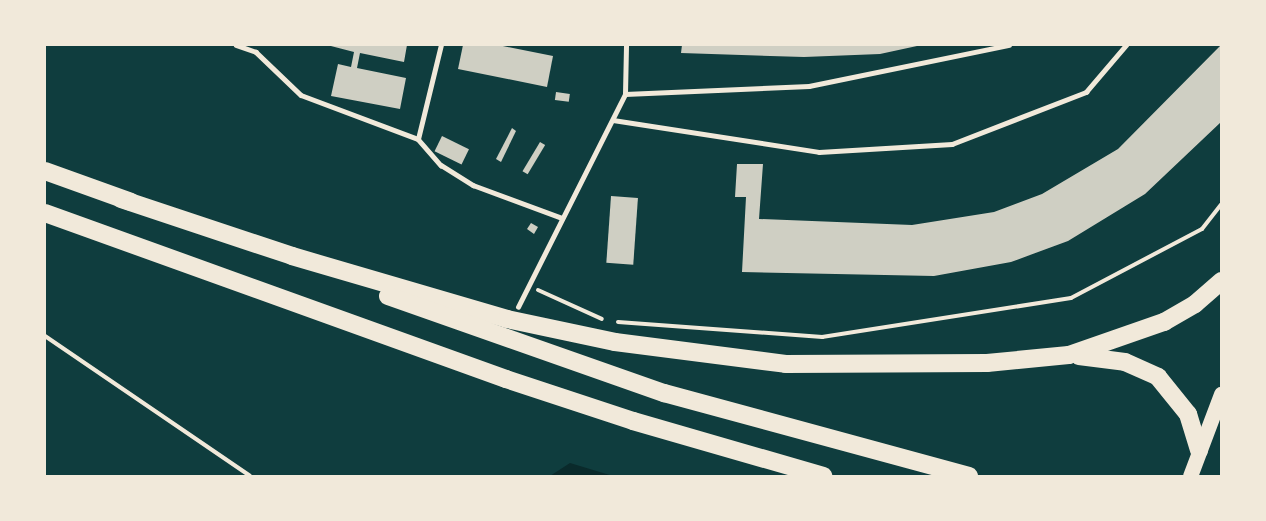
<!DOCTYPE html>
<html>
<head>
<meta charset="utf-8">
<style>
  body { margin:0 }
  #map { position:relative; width:1266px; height:521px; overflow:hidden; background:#0f3d3e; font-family:"Alegreya Sans",sans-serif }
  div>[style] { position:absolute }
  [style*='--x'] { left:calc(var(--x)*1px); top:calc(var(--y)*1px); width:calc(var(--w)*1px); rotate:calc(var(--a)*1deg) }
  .water>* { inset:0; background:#0a2a2b }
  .building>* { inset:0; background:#cfcfc3; transform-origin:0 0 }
  .path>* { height:4px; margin:-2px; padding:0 2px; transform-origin:2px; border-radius:2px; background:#f1e9da }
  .service>* { height:4.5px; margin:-2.25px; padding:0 2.25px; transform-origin:2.25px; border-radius:2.25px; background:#f1e9da }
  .primary>* { height:15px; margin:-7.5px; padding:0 7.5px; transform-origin:7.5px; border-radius:7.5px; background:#f1e9da }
  .motorway>* { height:18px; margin:-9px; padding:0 9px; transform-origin:9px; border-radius:9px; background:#f1e9da }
  span { translate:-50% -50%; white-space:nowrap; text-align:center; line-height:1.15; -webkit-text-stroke:6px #f1e9da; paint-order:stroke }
  .frame { position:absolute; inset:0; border:46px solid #f1e9da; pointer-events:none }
</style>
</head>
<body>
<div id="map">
  <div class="water">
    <i style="clip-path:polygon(570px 463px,613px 476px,550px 476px)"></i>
  </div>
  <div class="building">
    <i style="clip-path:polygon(327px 45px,407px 45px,404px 62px,360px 53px,357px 68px,406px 78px,400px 109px,331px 96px,338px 64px,351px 67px,354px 52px)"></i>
    <i style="clip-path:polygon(463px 45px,498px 45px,553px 56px,547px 87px,458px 69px)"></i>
    <i style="clip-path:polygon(682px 45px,916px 45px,917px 46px,880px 54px,804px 57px,681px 53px)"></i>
    <i style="clip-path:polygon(1221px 45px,1221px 122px,1145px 194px,1068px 241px,1011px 262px,934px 276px,742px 272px,746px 197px,735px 197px,737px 164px,763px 164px,759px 219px,912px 225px,994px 212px,1042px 194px,1118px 149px)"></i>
    <i style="left:556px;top:92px;width:14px;height:8px;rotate:8deg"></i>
    <i style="clip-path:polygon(512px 128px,516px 131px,501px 162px,496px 159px)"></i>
    <i style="left:442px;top:136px;width:30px;height:17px;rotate:26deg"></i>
    <i style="left:540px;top:142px;width:6px;height:34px;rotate:31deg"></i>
    <i style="left:611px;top:196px;width:27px;height:67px;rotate:4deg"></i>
    <i style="clip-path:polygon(531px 223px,538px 227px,534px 234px,527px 229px)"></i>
  </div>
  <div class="path">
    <i style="--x:538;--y:290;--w:70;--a:24.4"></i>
    <i style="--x:618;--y:322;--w:205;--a:4.2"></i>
    <i style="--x:822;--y:337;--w:252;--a:-8.9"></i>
    <i style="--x:1071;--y:298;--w:148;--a:-27.8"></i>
    <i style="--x:1202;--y:229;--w:31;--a:-52"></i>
    <i style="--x:45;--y:336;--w:248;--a:34.3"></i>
  </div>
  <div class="service">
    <i style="--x:236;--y:45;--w:21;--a:19"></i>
    <i style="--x:256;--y:52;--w:62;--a:43.7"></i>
    <i style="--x:301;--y:95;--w:125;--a:20.6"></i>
    <i style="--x:418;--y:139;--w:97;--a:-76.3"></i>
    <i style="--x:625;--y:94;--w:184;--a:-2.5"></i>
    <i style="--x:809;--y:86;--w:204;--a:-11.6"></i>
    <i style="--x:613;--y:120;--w:208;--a:8.8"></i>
    <i style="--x:819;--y:152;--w:133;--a:-3.4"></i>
    <i style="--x:952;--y:144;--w:144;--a:-21.2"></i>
    <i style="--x:1086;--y:92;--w:62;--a:-49.6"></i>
    <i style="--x:418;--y:139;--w:35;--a:49"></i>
    <i style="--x:441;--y:165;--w:38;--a:32"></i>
    <i style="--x:473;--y:185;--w:95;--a:20.3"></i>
    <i style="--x:518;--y:307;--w:238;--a:-63.3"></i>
    <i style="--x:625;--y:94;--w:49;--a:-88.8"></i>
  </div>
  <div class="primary">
    <i style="--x:1190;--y:476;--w:88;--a:-69.3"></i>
  </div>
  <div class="motorway">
    <i style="--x:45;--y:171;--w:91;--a:19.8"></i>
    <i style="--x:121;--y:199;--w:180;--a:18.4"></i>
    <i style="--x:292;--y:256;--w:224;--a:16.3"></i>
    <i style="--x:507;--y:319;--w:110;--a:12"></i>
    <i style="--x:615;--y:342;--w:172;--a:7.3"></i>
    <i style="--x:786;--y:364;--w:201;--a:-0.3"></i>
    <i style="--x:987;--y:363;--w:82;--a:-5.6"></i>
    <i style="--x:1069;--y:355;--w:101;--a:-19.2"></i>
    <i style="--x:1164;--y:322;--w:36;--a:-30"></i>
    <i style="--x:1195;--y:304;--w:35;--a:-41"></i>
    <i style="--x:45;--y:213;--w:490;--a:19.8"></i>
    <i style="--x:506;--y:379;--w:134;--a:18.3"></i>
    <i style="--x:633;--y:421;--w:198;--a:16.1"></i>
    <i style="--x:388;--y:296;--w:293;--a:19.4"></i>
    <i style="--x:664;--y:393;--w:316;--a:15.2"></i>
    <i style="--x:1079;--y:356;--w:46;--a:7.4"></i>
    <i style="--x:1125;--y:362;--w:36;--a:24"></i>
    <i style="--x:1158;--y:377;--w:48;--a:51"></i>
    <i style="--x:1188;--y:414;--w:38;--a:73"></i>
  </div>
  <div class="frame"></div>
</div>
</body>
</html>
